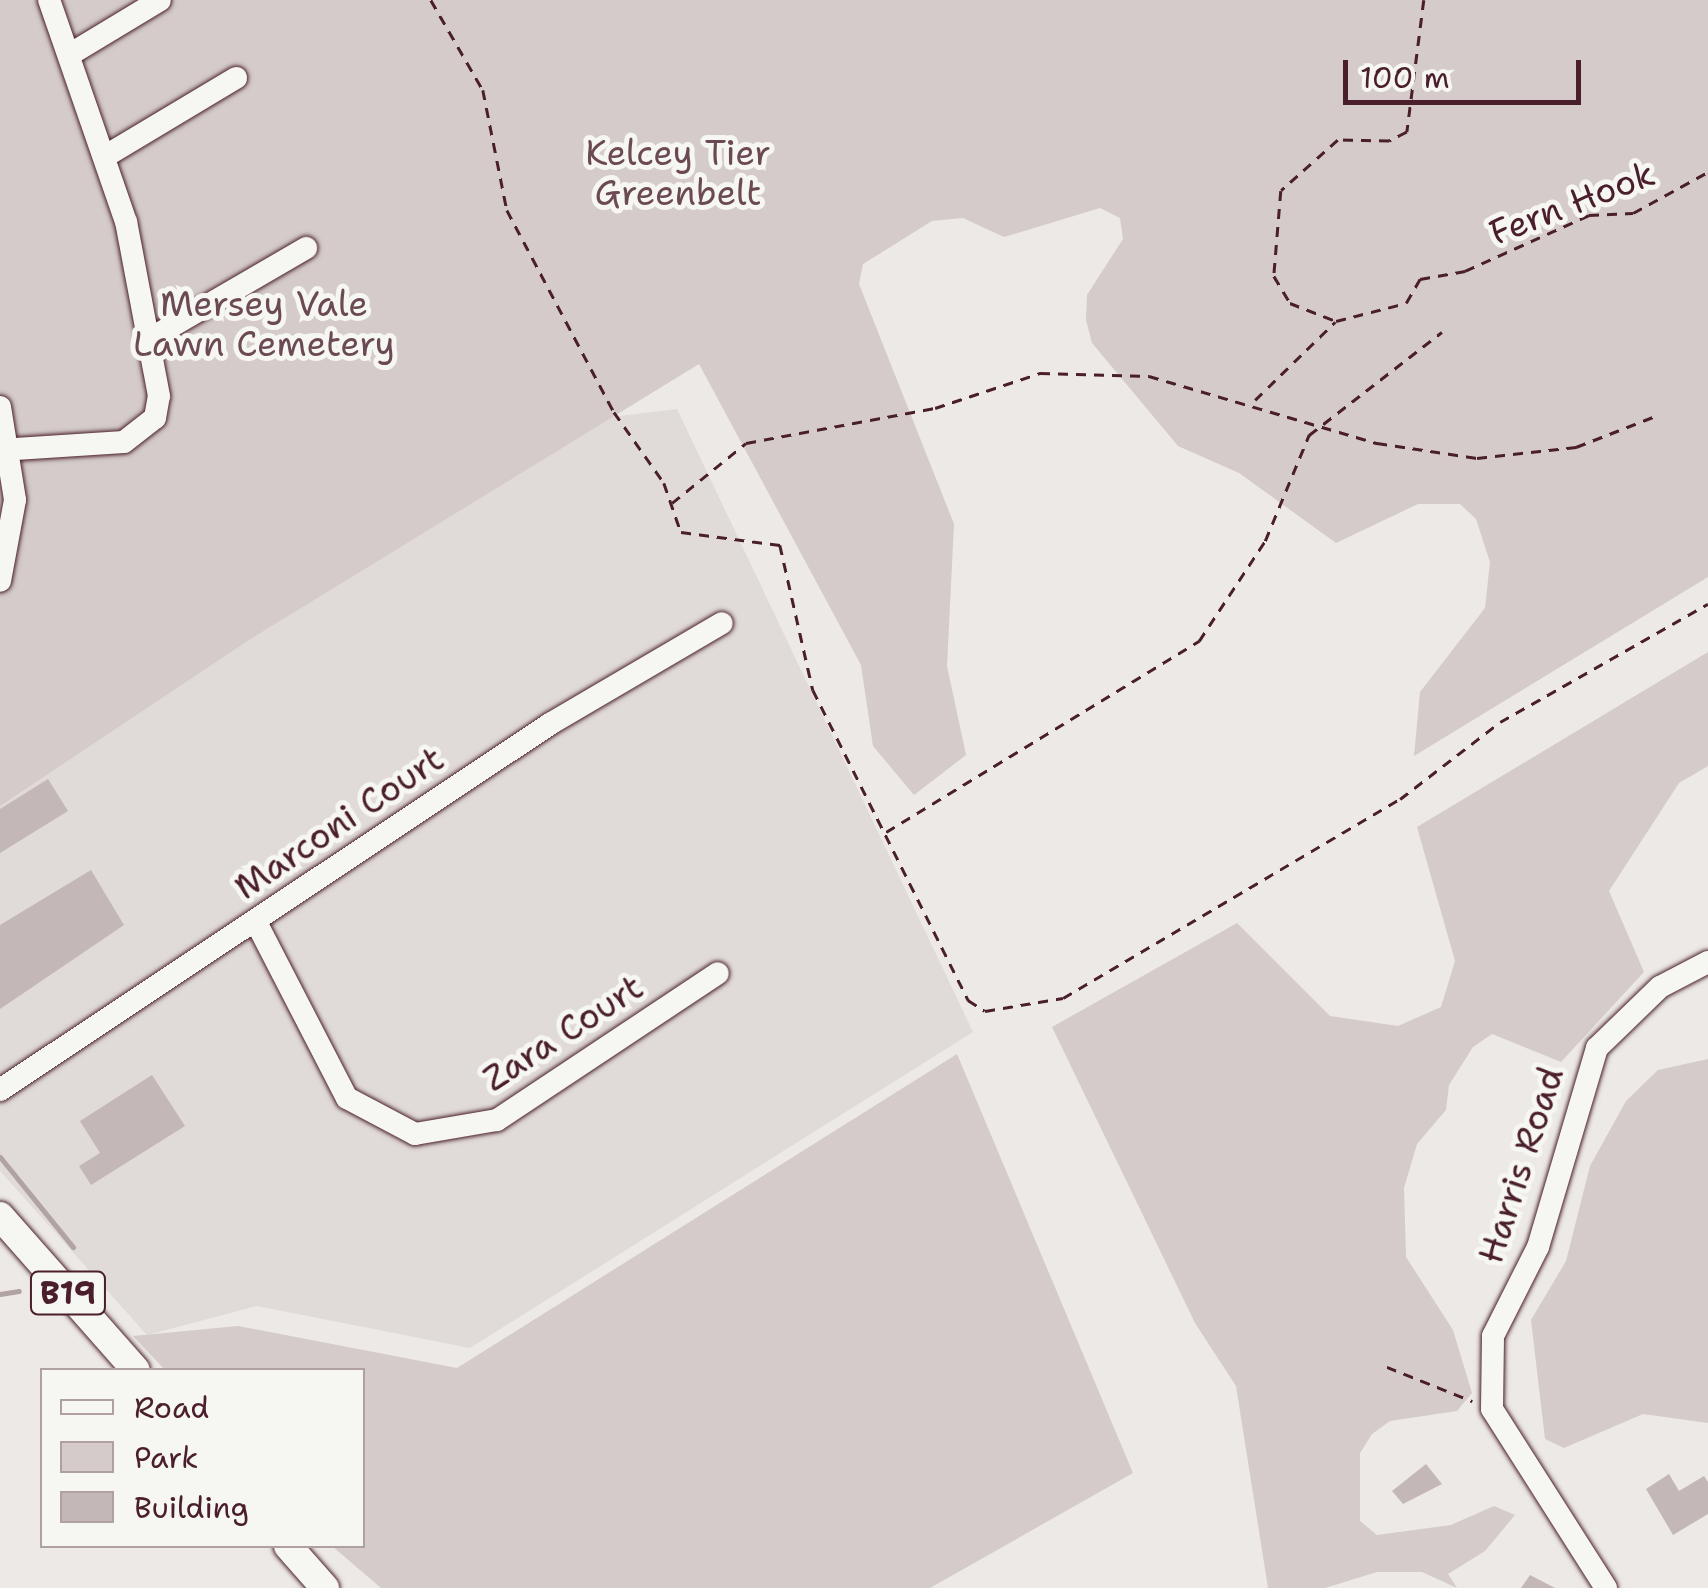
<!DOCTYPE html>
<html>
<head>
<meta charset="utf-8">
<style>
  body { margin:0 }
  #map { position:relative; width:1708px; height:1588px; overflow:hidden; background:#ece9e6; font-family:"Shantell Sans",sans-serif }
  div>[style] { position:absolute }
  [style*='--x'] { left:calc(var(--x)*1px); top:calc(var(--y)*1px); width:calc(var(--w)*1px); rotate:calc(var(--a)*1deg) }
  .built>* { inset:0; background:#e0dad8 }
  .green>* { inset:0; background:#d4cbca }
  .stream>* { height:5px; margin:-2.5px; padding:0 2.5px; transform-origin:2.5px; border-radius:2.5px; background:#b1a2a3 }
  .building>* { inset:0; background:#c4b7b7 }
  .path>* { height:2.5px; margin-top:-1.25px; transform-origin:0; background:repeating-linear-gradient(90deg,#4a1f2b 0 10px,transparent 0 18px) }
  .roads { filter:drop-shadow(0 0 2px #4a1f2b) drop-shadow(0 0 2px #4a1f2b) }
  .minor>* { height:22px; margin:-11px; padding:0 11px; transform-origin:11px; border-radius:11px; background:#f6f6f2 }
  .major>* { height:28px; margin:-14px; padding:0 14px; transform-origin:14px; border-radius:14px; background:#f6f6f2 }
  span { translate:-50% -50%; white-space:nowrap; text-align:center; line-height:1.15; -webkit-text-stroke:10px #f6f6f2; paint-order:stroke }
  .shield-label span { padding:2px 8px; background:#f6f6f2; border:2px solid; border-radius:8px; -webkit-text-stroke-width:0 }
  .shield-label { font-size:32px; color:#4a1f2b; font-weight:700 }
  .park-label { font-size:35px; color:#6c4a53 }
  .street-label { font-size:35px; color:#4a1f2b }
  .legend { position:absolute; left:40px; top:1368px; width:325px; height:180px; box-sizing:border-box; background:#f6f6f2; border:2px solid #b1a0a2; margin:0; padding:12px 18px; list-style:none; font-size:30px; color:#4a1f2b }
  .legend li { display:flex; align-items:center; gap:20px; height:50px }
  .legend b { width:50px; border:2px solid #b1a0a2 }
  .scale { position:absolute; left:1343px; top:60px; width:238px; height:45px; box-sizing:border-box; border:5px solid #4a1f2b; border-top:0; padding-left:12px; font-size:30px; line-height:35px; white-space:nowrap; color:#4a1f2b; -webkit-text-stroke:8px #f6f6f2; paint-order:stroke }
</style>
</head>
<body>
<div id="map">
  <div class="built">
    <i style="clip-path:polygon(677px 409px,973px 1032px,470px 1348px,257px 1306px,147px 1335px,0 1171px,0 793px,612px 417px)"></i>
  </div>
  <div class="green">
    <i style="clip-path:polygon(0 0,1708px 0,1708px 577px,1414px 756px,1420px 692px,1485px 608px,1490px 562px,1476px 519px,1460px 504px,1418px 504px,1336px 543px,1239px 473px,1178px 446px,1092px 343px,1086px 320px,1087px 295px,1123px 239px,1120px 218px,1100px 208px,1004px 237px,963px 218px,932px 221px,863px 264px,859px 284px,954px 524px,947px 666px,966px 755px,914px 795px,873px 746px,861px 665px,699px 364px,246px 642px,0 806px)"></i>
    <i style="clip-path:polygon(1708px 652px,1708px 766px,1679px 783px,1609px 891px,1644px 972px,1561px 1062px,1492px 1034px,1473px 1047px,1449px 1085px,1446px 1110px,1417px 1144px,1404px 1188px,1406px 1257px,1453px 1330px,1472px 1393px,1457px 1411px,1390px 1421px,1372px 1434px,1360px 1453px,1360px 1521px,1377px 1535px,1451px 1525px,1494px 1506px,1515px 1515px,1485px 1551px,1448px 1574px,1457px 1588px,1422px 1572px,1377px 1572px,1325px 1588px,1268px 1588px,1236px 1386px,1195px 1323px,1052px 1027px,1237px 923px,1330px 1016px,1398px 1026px,1441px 1007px,1455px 961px,1417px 827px)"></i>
    <i style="clip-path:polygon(957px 1054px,1133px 1473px,930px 1588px,381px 1588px,332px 1546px,362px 1546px,362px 1370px,165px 1370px,133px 1336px,238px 1326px,457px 1368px)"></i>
    <i style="clip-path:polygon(1708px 1059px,1708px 1423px,1643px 1414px,1564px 1448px,1545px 1439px,1531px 1320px,1566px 1261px,1590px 1166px,1626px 1101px,1658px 1070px)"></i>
  </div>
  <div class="stream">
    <i style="--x:0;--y:1157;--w:116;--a:51"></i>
    <i style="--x:0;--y:1294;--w:19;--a:-9"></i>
  </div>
  <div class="building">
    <i style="clip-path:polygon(48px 779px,68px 811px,0 853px,0 809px)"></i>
    <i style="clip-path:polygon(91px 870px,124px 925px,0 1009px,0 925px)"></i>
    <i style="clip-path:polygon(152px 1075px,185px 1126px,91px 1185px,79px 1166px,100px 1153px,80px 1121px)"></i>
    <i style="clip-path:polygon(1426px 1464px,1442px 1484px,1403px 1504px,1392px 1491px)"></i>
    <i style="clip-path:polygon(1669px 1474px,1679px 1491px,1704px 1476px,1708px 1482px,1708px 1514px,1673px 1535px,1646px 1489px)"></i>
    <i style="clip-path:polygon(1530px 1575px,1555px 1588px,1521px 1588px)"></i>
  </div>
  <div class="path">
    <i style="--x:431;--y:0;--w:104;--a:60"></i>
    <i style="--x:483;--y:90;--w:122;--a:78.7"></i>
    <i style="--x:507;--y:210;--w:229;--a:62.1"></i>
    <i style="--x:614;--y:412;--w:87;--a:54.8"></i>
    <i style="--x:664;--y:483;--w:52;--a:70.9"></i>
    <i style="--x:681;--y:532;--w:100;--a:7.5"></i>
    <i style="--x:780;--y:545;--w:149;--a:77.2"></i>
    <i style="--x:813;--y:690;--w:347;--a:63.4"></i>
    <i style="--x:968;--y:1000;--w:20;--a:33"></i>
    <i style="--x:985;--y:1011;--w:79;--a:-9.5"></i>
    <i style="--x:1063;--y:998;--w:391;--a:-30.6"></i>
    <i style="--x:1400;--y:799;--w:126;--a:-37.6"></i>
    <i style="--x:1500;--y:722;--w:239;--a:-29.6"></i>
    <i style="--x:1424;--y:0;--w:133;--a:97.3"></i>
    <i style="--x:1407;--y:132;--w:20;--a:153"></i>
    <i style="--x:1389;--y:141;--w:51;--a:-178.9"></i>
    <i style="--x:1338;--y:140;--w:76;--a:138.2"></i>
    <i style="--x:1281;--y:191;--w:85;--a:94.7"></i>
    <i style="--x:1274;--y:276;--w:31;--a:59"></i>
    <i style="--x:1290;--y:303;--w:49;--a:21.4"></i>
    <i style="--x:1336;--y:321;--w:72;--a:-14.4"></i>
    <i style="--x:1406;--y:303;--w:28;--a:-60"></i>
    <i style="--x:1420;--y:279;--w:46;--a:-10.1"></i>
    <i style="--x:1465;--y:271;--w:136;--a:-24.3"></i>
    <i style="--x:1589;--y:215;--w:44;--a:-2.6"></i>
    <i style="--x:1633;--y:213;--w:85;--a:-28.7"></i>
    <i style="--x:1255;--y:400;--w:112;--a:-44.3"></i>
    <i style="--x:672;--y:503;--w:95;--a:-39"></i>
    <i style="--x:746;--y:443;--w:192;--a:-10.5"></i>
    <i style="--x:935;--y:408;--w:111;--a:-18.4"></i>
    <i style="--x:1040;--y:373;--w:109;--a:1.6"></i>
    <i style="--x:1149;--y:376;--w:238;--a:16.4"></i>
    <i style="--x:1377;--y:443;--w:101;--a:8.5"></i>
    <i style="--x:1477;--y:458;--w:100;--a:-6.3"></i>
    <i style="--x:1576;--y:447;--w:88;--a:-21.3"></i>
    <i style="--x:886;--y:832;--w:367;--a:-31.4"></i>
    <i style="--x:1199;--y:641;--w:120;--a:-56.6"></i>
    <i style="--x:1265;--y:541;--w:115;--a:-67.5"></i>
    <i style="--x:1309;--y:435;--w:168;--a:-37.8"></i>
    <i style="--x:1387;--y:1367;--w:92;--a:21.8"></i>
  </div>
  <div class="roads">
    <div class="minor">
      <i style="--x:69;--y:55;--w:106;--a:-31.1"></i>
      <i style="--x:104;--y:157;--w:154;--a:-30.9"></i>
      <i style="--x:148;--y:340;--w:183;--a:-30.2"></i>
      <i style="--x:0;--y:407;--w:94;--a:80.8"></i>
      <i style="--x:15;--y:500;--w:82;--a:100.5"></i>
      <i style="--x:0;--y:450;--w:124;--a:-3.7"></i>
      <i style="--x:124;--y:442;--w:39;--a:-38"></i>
      <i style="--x:155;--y:418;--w:22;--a:-80"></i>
      <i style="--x:159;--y:396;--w:177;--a:-100.7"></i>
      <i style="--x:126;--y:222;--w:235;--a:-109.1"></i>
      <i style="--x:256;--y:922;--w:198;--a:62.7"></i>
      <i style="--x:347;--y:1098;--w:77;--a:27.9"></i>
      <i style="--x:415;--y:1134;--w:83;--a:-9.7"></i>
      <i style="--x:497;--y:1120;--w:265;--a:-33.6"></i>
      <i style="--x:0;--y:1090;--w:661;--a:-33.64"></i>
      <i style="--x:550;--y:724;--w:199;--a:-30.4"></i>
      <i style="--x:1606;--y:1588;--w:212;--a:-122.5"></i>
      <i style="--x:1492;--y:1409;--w:73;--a:-89.2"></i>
      <i style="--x:1493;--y:1336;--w:100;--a:-63.2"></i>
      <i style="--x:1538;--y:1247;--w:208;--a:-73.5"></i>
      <i style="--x:1597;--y:1048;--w:88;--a:-44.1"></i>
      <i style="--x:1660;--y:987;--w:54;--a:-27.5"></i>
    </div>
    <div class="major">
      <i style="--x:0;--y:1216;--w:205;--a:48.6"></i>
      <i style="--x:288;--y:1546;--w:56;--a:48.6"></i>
    </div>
  </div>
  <div class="shield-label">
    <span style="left:68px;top:1293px">B19</span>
  </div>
  <div class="park-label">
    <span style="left:678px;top:173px">Kelcey Tier<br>Greenbelt</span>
    <span style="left:264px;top:324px">Mersey Vale<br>Lawn Cemetery</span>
  </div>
  <div class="street-label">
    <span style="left:1572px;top:203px;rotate:-21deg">Fern Hook</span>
    <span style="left:339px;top:823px;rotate:-34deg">Marconi Court</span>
    <span style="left:563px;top:1033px;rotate:-33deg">Zara Court</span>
    <span style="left:1521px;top:1165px;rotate:-72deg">Harris Road</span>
  </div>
  <ul class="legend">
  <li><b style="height:12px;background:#f6f6f2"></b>Road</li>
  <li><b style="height:28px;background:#d4cbca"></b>Park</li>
  <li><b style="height:28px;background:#c4b7b7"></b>Building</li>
  </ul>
  <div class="scale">100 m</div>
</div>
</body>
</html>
